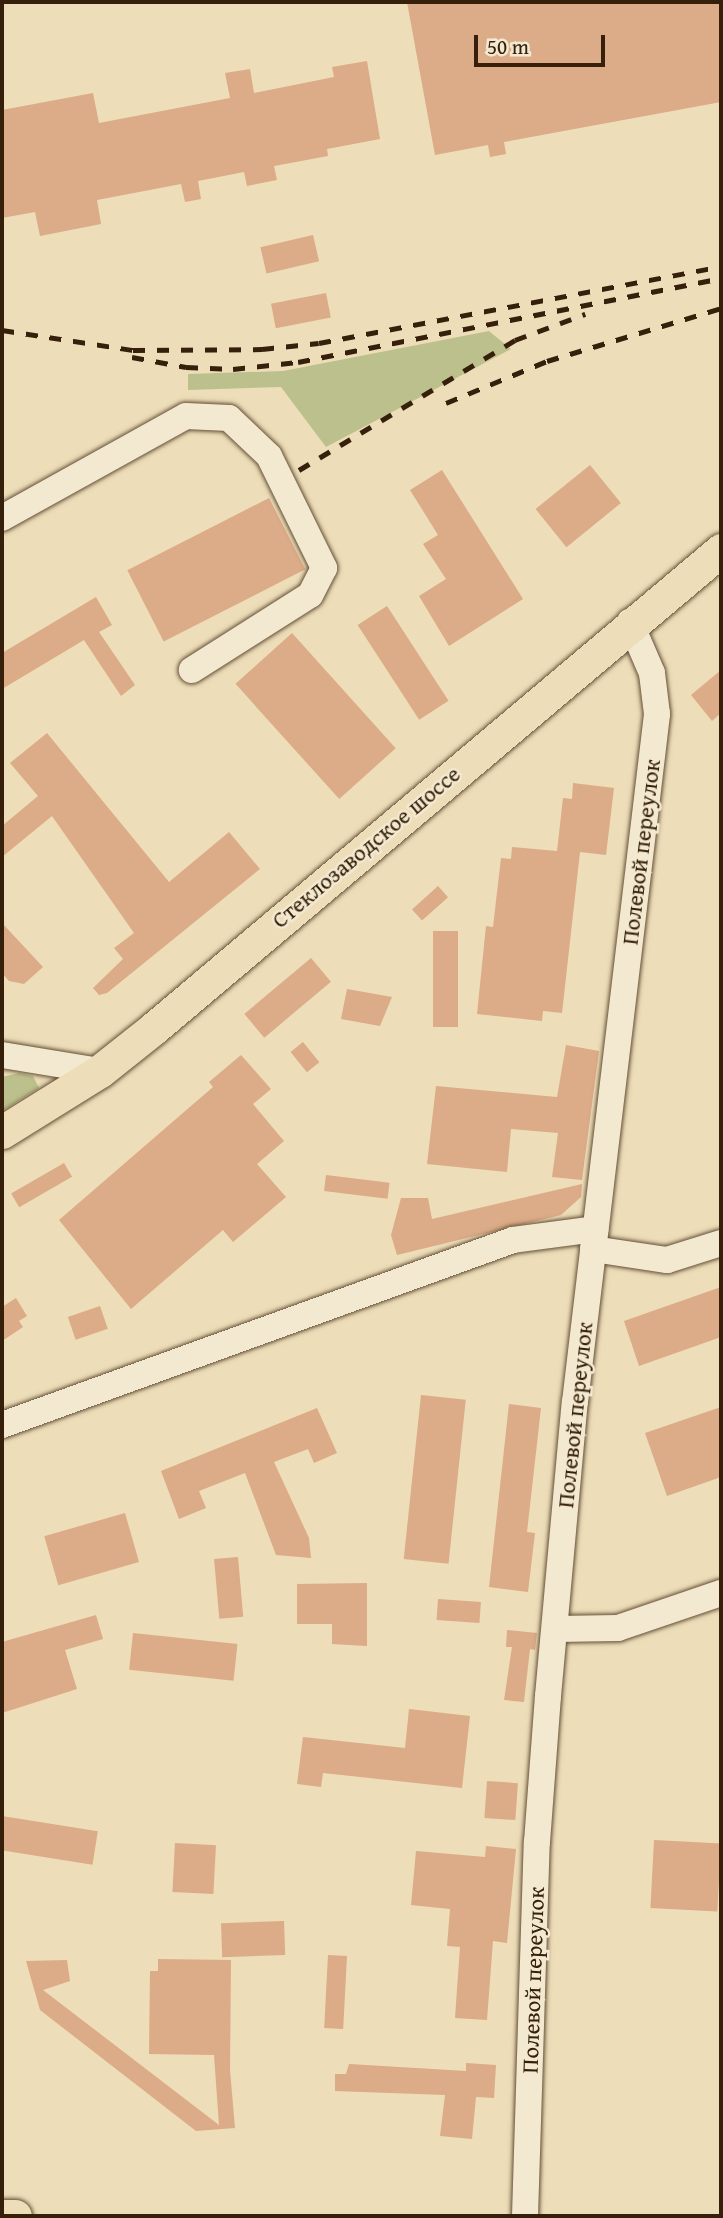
<!DOCTYPE html>
<html>
<head>
<meta charset="utf-8">
<style>
  body { margin:0 }
  #map { position:relative; width:723px; height:2218px; overflow:hidden; background:#edddb8; font-family:"Gentium Book Plus",serif }
  div>[style] { position:absolute }
  [style*='--x'] { left:calc(var(--x)*1px); top:calc(var(--y)*1px); width:calc(var(--w)*1px); rotate:calc(var(--a)*1deg) }
  .green>* { inset:0; background:#bcc08c }
  .building>* { inset:0; background:#dcab87; transform-origin:0 0 }
  .roads { filter:drop-shadow(0 0 2px #644f36) drop-shadow(0 0 2px #644f36) }
  .minor>* { height:26px; margin:-13px; padding:0 13px; transform-origin:13px; border-radius:13px; background:#f3e9d1 }
  .major>* { height:33px; margin:-16.5px; padding:0 16.5px; transform-origin:16.5px; border-radius:16.5px; background:#edddb8 }
  .rail>* { height:5px; margin-top:-2.5px; transform-origin:0; background:repeating-linear-gradient(90deg,#36200b 0 12px,transparent 0 24px) }
  span { translate:-50% -50%; white-space:nowrap; text-align:center; line-height:1.15; -webkit-text-stroke:5px #f3e9d1; paint-order:stroke }
  .street-label { font-size:23px; color:#36200b }
  .frame { position:absolute; inset:0; border:4px solid #36200b; pointer-events:none }
  .scale { position:absolute; left:474px; top:35px; width:131px; height:32px; box-sizing:border-box; border:4px solid #36200b; border-top:0; padding-left:9px; font-size:21px; line-height:24px; white-space:nowrap; color:#36200b; -webkit-text-stroke:5px #f3e9d1; paint-order:stroke }
</style>
</head>
<body>
<div id="map">
  <div class="green">
    <i style="clip-path:polygon(489px 331px,511px 349px,326px 447px,281px 387px,188px 390px,188px 374px,283px 371px)"></i>
    <i style="clip-path:polygon(19px 1073px,33px 1076px,39px 1088px,2px 1111px,2px 1077px)"></i>
  </div>
  <div class="building">
    <i style="clip-path:polygon(407px 2px,721px 2px,721px 102px,504px 142px,506px 154px,490px 157px,488px 145px,435px 155px)"></i>
    <i style="clip-path:polygon(367px 61px,380px 139px,327px 149px,328px 156px,274px 166px,277px 180px,247px 186px,244px 172px,198px 181px,201px 199px,185px 202px,181px 184px,97px 200px,101px 224px,40px 236px,35px 212px,2px 218px,2px 110px,93px 93px,99px 123px,230px 98px,225px 73px,250px 69px,254px 93px,334px 77px,332px 67px)"></i>
    <i style="left:313px;top:235px;width:27px;height:54px;rotate:77deg"></i>
    <i style="left:326px;top:293px;width:25px;height:56px;rotate:79deg"></i>
    <i style="left:590px;top:465px;width:49px;height:70px;rotate:51deg"></i>
    <i style="clip-path:polygon(442px 470px,523px 599px,449px 646px,419px 596px,446px 579px,423px 544px,438px 535px,410px 490px)"></i>
    <i style="left:269px;top:498px;width:80px;height:159px;rotate:63deg"></i>
    <i style="clip-path:polygon(96px 597px,112px 625px,99px 632px,135px 685px,121px 696px,84px 640px,2px 689px,2px 653px)"></i>
    <i style="left:387px;top:606px;width:113px;height:35px;rotate:57deg"></i>
    <i style="left:292px;top:633px;width:155px;height:76px;rotate:48deg"></i>
    <i style="clip-path:polygon(721px 670px,721px 713px,712px 721px,691px 695px)"></i>
    <i style="clip-path:polygon(47px 733px,169px 882px,229px 832px,260px 869px,107px 993px,99px 995px,93px 988px,123px 959px,114px 948px,134px 933px,52px 816px,2px 857px,2px 826px,38px 796px,10px 763px)"></i>
    <i style="clip-path:polygon(573px 783px,614px 788px,606px 855px,580px 852px,562px 1013px,543px 1011px,542px 1021px,477px 1014px,486px 926px,493px 927px,501px 858px,511px 859px,512px 847px,557px 851px,563px 798px,572px 799px)"></i>
    <i style="left:438px;top:886px;width:15px;height:35px;rotate:48deg"></i>
    <i style="clip-path:polygon(2px 923px,43px 967px,24px 984px,9px 981px,2px 973px)"></i>
    <i style="left:433px;top:931px;width:25px;height:96px"></i>
    <i style="left:311px;top:958px;width:31px;height:87px;rotate:50deg"></i>
    <i style="clip-path:polygon(347px 989px,392px 997px,380px 1026px,341px 1019px)"></i>
    <i style="left:303px;top:1042px;width:26px;height:16px;rotate:51deg"></i>
    <i style="clip-path:polygon(566px 1045px,599px 1051px,582px 1180px,552px 1177px,558px 1133px,511px 1129px,507px 1172px,427px 1164px,436px 1086px,557px 1097px)"></i>
    <i style="clip-path:polygon(241px 1055px,271px 1089px,253px 1104px,284px 1141px,257px 1164px,286px 1197px,233px 1242px,223px 1230px,131px 1309px,59px 1220px,213px 1087px,209px 1082px)"></i>
    <i style="left:64px;top:1163px;width:16px;height:61px;rotate:60deg"></i>
    <i style="left:326px;top:1175px;width:64px;height:16px;rotate:7deg"></i>
    <i style="clip-path:polygon(582px 1184px,581px 1197px,561px 1215px,397px 1255px,391px 1235px,401px 1198px,428px 1198px,432px 1219px)"></i>
    <i style="clip-path:polygon(721px 1287px,721px 1337px,639px 1366px,624px 1321px)"></i>
    <i style="clip-path:polygon(16px 1298px,27px 1316px,19px 1321px,23px 1327px,2px 1341px,2px 1307px)"></i>
    <i style="left:100px;top:1306px;width:24px;height:34px;rotate:71deg"></i>
    <i style="left:421px;top:1395px;width:45px;height:165px;rotate:6deg"></i>
    <i style="clip-path:polygon(509px 1404px,541px 1408px,527px 1532px,535px 1533px,528px 1592px,489px 1587px)"></i>
    <i style="clip-path:polygon(721px 1407px,721px 1477px,667px 1496px,645px 1433px)"></i>
    <i style="clip-path:polygon(317px 1408px,337px 1453px,314px 1463px,308px 1449px,274px 1462px,309px 1538px,311px 1558px,276px 1555px,245px 1473px,199px 1491px,206px 1508px,179px 1519px,161px 1471px)"></i>
    <i style="left:125px;top:1513px;width:51px;height:84px;rotate:74deg"></i>
    <i style="left:238px;top:1557px;width:60px;height:24px;rotate:85deg"></i>
    <i style="clip-path:polygon(367px 1583px,367px 1646px,332px 1644px,332px 1624px,297px 1624px,297px 1584px)"></i>
    <i style="left:438px;top:1599px;width:43px;height:21px;rotate:4deg"></i>
    <i style="clip-path:polygon(96px 1615px,103px 1639px,65px 1650px,77px 1689px,2px 1713px,2px 1642px)"></i>
    <i style="clip-path:polygon(507px 1630px,537px 1633px,535px 1650px,530px 1649px,524px 1702px,504px 1700px,512px 1647px,506px 1647px)"></i>
    <i style="left:133px;top:1633px;width:105px;height:37px;rotate:6deg"></i>
    <i style="clip-path:polygon(409px 1709px,470px 1716px,462px 1788px,323px 1773px,321px 1787px,297px 1784px,303px 1737px,405px 1748px)"></i>
    <i style="left:487px;top:1781px;width:31px;height:37px;rotate:4deg"></i>
    <i style="left:2px;top:1816px;width:97px;height:34px;rotate:9deg"></i>
    <i style="left:654px;top:1840px;width:67px;height:68px;rotate:3deg"></i>
    <i style="left:175px;top:1843px;width:41px;height:49px;rotate:3deg"></i>
    <i style="clip-path:polygon(486px 1846px,516px 1849px,507px 1943px,493px 1941px,487px 2020px,455px 2018px,460px 1947px,447px 1946px,450px 1909px,411px 1905px,416px 1851px,485px 1857px)"></i>
    <i style="left:284px;top:1921px;width:34px;height:63px;rotate:88deg"></i>
    <i style="left:328px;top:1955px;width:19px;height:73px;rotate:3deg"></i>
    <i style="clip-path:polygon(158px 1959px,231px 1960px,230px 2070px,235px 2128px,196px 2131px,40px 2010px,26px 1961px,67px 1960px,70px 1981px,43px 1990px,219px 2125px,214px 2055px,149px 2054px,150px 1971px,158px 1971px)"></i>
    <i style="clip-path:polygon(466px 2063px,496px 2065px,494px 2098px,476px 2097px,472px 2139px,440px 2136px,445px 2095px,335px 2091px,335px 2074px,346px 2074px,349px 2064px,466px 2071px)"></i>
  </div>
  <div class="roads">
    <div class="minor">
      <i style="--x:2;--y:518;--w:210;--a:-29"></i>
      <i style="--x:186;--y:416;--w:43;--a:2.7"></i>
      <i style="--x:229;--y:418;--w:55;--a:43.5"></i>
      <i style="--x:269;--y:456;--w:125;--a:63.8"></i>
      <i style="--x:324;--y:568;--w:30;--a:117"></i>
      <i style="--x:310;--y:595;--w:140;--a:147.6"></i>
      <i style="--x:2;--y:1055;--w:99;--a:9.3"></i>
      <i style="--x:593;--y:1249;--w:75;--a:8.5"></i>
      <i style="--x:667;--y:1260;--w:57;--a:-17.5"></i>
      <i style="--x:2;--y:1425;--w:543;--a:-19.9"></i>
      <i style="--x:513;--y:1240;--w:83;--a:-7.6"></i>
      <i style="--x:556;--y:1629;--w:62;--a:-0.9"></i>
      <i style="--x:618;--y:1628;--w:109;--a:-18.8"></i>
      <i style="--x:525;--y:2216;--w:374;--a:-88.2"></i>
      <i style="--x:537;--y:1842;--w:146;--a:-85.7"></i>
      <i style="--x:548;--y:1696;--w:295;--a:-84.8"></i>
      <i style="--x:575;--y:1402;--w:693;--a:-83.2"></i>
      <i style="--x:657;--y:714;--w:41;--a:-97"></i>
      <i style="--x:652;--y:673;--w:56;--a:-113.3"></i>
    </div>
    <div class="major">
      <i style="--x:2;--y:1132;--w:115;--a:-31.9"></i>
      <i style="--x:100;--y:1071;--w:69;--a:-38.5"></i>
      <i style="--x:154;--y:1028;--w:742;--a:-40.13"></i>
      <i style="--x:2;--y:2216;--w:13;--a:0"></i>
    </div>
  </div>
  <div class="rail">
    <i style="--x:2;--y:330;--w:133;--a:8.7"></i>
    <i style="--x:133;--y:350;--w:129;--a:-0.4"></i>
    <i style="--x:262;--y:349;--w:57;--a:-6"></i>
    <i style="--x:319;--y:343;--w:409;--a:-10.8"></i>
    <i style="--x:132;--y:357;--w:55;--a:10.5"></i>
    <i style="--x:186;--y:367;--w:47;--a:2.4"></i>
    <i style="--x:233;--y:369;--w:65;--a:-6.1"></i>
    <i style="--x:298;--y:362;--w:431;--a:-11.2"></i>
    <i style="--x:446;--y:403;--w:109;--a:-22.6"></i>
    <i style="--x:547;--y:361;--w:182;--a:-16.9"></i>
    <i style="--x:299;--y:470;--w:252;--a:-31"></i>
    <i style="--x:515;--y:340;--w:75;--a:-20.4"></i>
  </div>
  <div class="street-label">
    <span style="left:366px;top:847px;rotate:-40deg">Стеклозаводское шоссе</span>
    <span style="left:641px;top:852px;rotate:-83deg">Полевой переулок</span>
    <span style="left:575px;top:1415px;rotate:-84deg">Полевой переулок</span>
    <span style="left:533px;top:1980px;rotate:-88deg">Полевой переулок</span>
  </div>
  <div class="frame"></div>
  <div class="scale">50 m</div>
</div>
</body>
</html>
